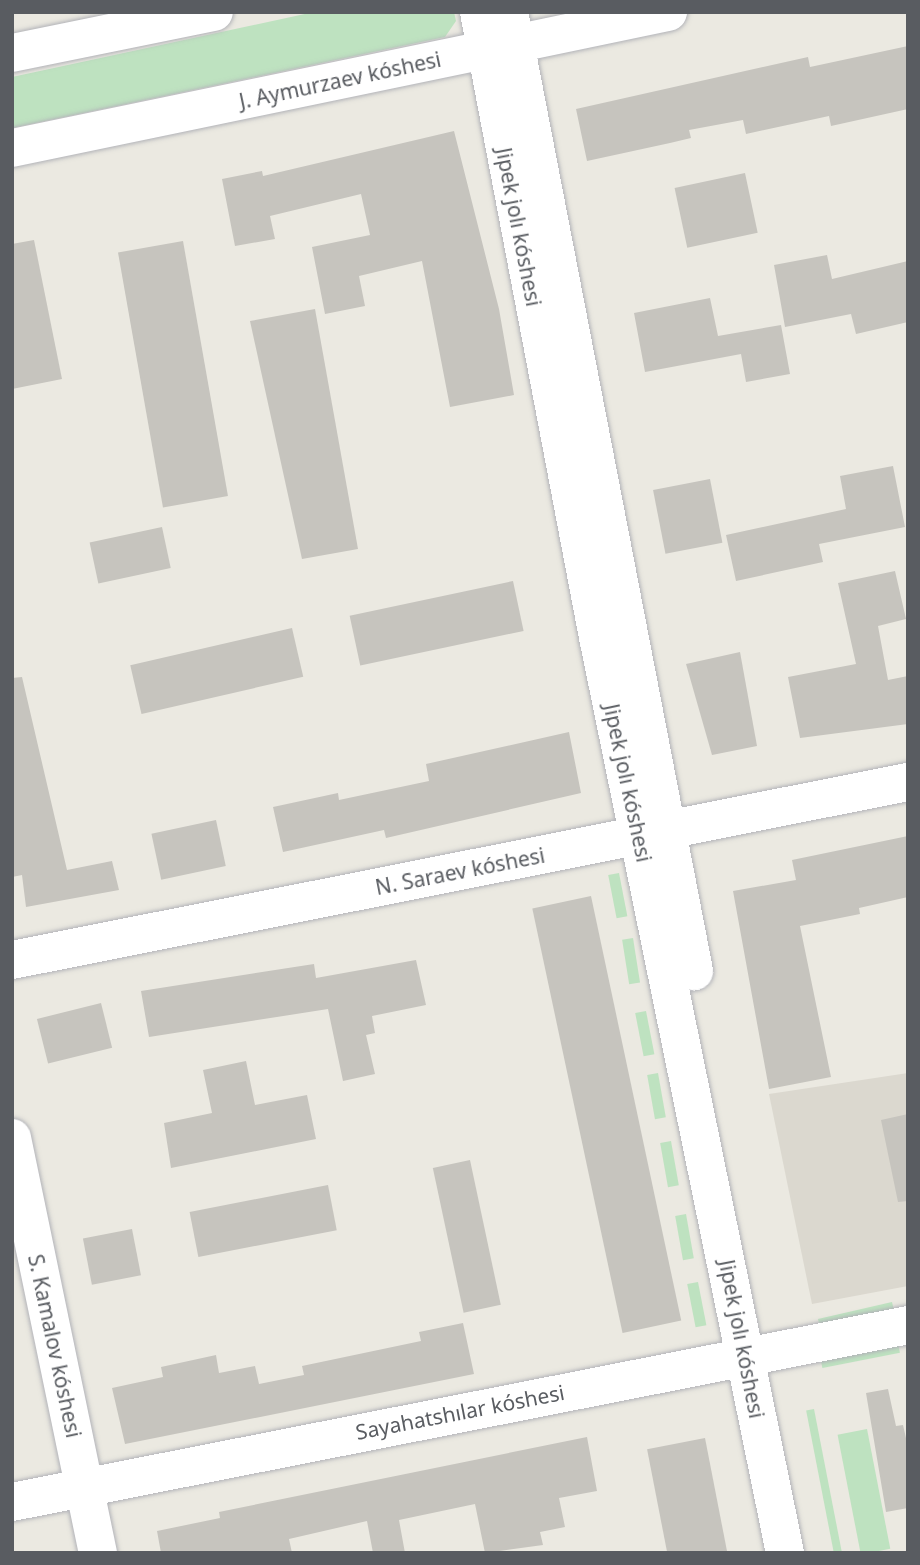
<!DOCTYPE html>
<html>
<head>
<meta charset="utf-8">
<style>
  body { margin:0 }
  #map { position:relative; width:920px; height:1565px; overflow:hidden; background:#ebe9e1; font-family:"Noto Sans",sans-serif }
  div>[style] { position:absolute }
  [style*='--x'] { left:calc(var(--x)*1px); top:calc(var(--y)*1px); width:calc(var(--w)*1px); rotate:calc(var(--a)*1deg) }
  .education>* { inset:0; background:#dbd8cf }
  .green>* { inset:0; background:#bee2c0; transform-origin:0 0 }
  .building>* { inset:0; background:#c6c4be; transform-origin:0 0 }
  .roads { filter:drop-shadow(0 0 2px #b2b3b8) drop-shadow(0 0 2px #b2b3b8) }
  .minor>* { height:38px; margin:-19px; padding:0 19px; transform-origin:19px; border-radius:19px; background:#fff }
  span { translate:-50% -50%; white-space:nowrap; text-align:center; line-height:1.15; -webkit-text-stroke:5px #fff; paint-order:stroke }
  .street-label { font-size:21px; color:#595c61 }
  .frame { position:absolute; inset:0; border:14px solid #595c61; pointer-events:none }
</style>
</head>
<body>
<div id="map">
  <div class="education">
    <i style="clip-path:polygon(908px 1073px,908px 1286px,812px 1304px,769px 1094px)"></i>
  </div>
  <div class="green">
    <i style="clip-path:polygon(314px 12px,454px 12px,456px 21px,445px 37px,12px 128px,12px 77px)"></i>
    <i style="left:619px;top:873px;width:44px;height:11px;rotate:79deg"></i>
    <i style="left:633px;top:938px;width:45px;height:11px;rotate:81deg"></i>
    <i style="left:646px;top:1011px;width:44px;height:11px;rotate:79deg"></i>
    <i style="left:658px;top:1073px;width:45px;height:11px;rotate:80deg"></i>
    <i style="left:671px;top:1141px;width:45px;height:11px;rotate:80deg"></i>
    <i style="left:686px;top:1214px;width:45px;height:11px;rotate:80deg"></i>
    <i style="left:698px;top:1282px;width:44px;height:11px;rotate:79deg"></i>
    <i style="left:892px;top:1302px;width:9px;height:76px;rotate:77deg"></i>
    <i style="left:898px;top:1343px;width:10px;height:79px;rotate:79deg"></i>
    <i style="left:814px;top:1409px;width:147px;height:8px;rotate:79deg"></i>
    <i style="left:867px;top:1429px;width:122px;height:30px;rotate:79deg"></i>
  </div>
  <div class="building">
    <i style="clip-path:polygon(908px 46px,908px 109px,831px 126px,829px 116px,746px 134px,743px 120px,689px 130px,691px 138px,670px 143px,587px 161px,576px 109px,808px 57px,810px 67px)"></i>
    <i style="clip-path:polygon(454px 131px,499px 309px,514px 395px,450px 407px,422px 261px,359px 276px,365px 306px,325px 314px,312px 247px,370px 235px,361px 194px,270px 216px,275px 239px,235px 246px,222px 179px,262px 171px,263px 176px)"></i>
    <i style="left:745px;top:173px;width:61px;height:72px;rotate:78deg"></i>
    <i style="clip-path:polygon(34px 240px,62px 379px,12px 389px,12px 244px)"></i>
    <i style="left:183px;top:241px;width:259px;height:66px;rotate:80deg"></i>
    <i style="clip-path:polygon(827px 255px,832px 279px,908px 261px,908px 322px,856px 334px,851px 314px,785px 327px,774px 265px)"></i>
    <i style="clip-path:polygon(710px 298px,718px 336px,781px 325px,790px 374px,746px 382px,741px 354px,645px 372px,634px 313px)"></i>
    <i style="clip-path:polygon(315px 309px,358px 549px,302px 559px,250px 321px)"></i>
    <i style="clip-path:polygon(893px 466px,905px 527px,819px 544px,823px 562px,736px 581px,726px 535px,846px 509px,840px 476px)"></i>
    <i style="left:710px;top:479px;width:65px;height:58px;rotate:79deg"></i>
    <i style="left:162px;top:527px;width:42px;height:74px;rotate:78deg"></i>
    <i style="clip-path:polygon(895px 571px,906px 619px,878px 626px,888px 680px,908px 676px,908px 724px,800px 738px,788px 677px,856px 664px,838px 583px)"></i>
    <i style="left:513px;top:581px;width:51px;height:167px;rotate:78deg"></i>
    <i style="left:292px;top:628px;width:50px;height:166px;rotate:77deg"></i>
    <i style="clip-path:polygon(740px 652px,757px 746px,712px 755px,686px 664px)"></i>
    <i style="clip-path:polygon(22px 677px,67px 870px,112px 861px,119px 890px,26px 907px,22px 875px,12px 877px,12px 678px)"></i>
    <i style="clip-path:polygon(569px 732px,581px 793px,386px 838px,384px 830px,283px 852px,273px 807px,338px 793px,339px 800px,429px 781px,426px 764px)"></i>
    <i style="left:216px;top:820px;width:47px;height:66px;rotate:78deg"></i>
    <i style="clip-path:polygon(908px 836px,908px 897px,859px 908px,860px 914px,800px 926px,831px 1077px,769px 1089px,733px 891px,796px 880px,792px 860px)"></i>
    <i style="left:591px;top:896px;width:434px;height:60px;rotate:78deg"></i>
    <i style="clip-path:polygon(416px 960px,426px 1005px,372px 1016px,375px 1033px,366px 1035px,375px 1074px,343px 1081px,328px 1009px,149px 1037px,141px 991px,314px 964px,316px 978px)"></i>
    <i style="left:101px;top:1003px;width:46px;height:66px;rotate:76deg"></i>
    <i style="clip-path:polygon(246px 1061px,255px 1105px,307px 1095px,316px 1139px,171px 1168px,164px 1123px,212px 1113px,203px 1070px)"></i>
    <i style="clip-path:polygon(908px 1114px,908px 1201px,898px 1202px,881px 1120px)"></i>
    <i style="left:470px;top:1160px;width:148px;height:38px;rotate:78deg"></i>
    <i style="left:328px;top:1185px;width:46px;height:141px;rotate:79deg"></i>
    <i style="left:132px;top:1229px;width:47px;height:50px;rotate:79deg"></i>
    <i style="clip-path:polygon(463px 1323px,474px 1374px,125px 1444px,112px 1388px,163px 1377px,161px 1367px,216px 1355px,219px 1373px,255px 1366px,259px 1384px,304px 1375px,302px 1366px,421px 1341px,419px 1332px)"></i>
    <i style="clip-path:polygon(888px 1389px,896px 1426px,903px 1425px,908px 1447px,908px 1508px,886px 1512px,866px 1393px)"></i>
    <i style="clip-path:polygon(587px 1437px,597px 1491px,559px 1498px,565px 1527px,540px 1532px,543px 1545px,485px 1553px,475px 1504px,399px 1520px,405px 1553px,373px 1553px,367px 1521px,289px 1539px,292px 1553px,161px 1553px,157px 1531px,220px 1518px,219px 1512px)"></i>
    <i style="left:705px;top:1438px;width:117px;height:59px;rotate:79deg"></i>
  </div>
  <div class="roads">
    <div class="minor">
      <i style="--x:479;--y:12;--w:641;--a:79.22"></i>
      <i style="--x:599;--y:642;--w:930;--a:78.46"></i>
      <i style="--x:509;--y:12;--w:977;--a:79.08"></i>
      <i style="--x:12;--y:53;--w:206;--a:-11.5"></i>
      <i style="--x:12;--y:148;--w:670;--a:-11.71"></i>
      <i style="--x:12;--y:960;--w:914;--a:-11.24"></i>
      <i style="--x:12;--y:1138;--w:424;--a:78.3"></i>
      <i style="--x:12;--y:1502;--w:913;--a:-11.17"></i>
    </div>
  </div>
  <div class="street-label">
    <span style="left:340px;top:80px;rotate:-12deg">J. Aymurzaev kóshesi</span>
    <span style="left:519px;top:227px;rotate:79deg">Jipek jolı kóshesi</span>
    <span style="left:628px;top:783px;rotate:78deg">Jipek jolı kóshesi</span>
    <span style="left:460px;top:871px;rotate:-11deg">N. Saraev kóshesi</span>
    <span style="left:742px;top:1339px;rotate:79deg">Jipek jolı kóshesi</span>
    <span style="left:55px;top:1346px;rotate:78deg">S. Kamalov kóshesi</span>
    <span style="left:460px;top:1412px;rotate:-11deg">Sayahatshılar kóshesi</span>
  </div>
  <div class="frame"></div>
</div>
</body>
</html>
